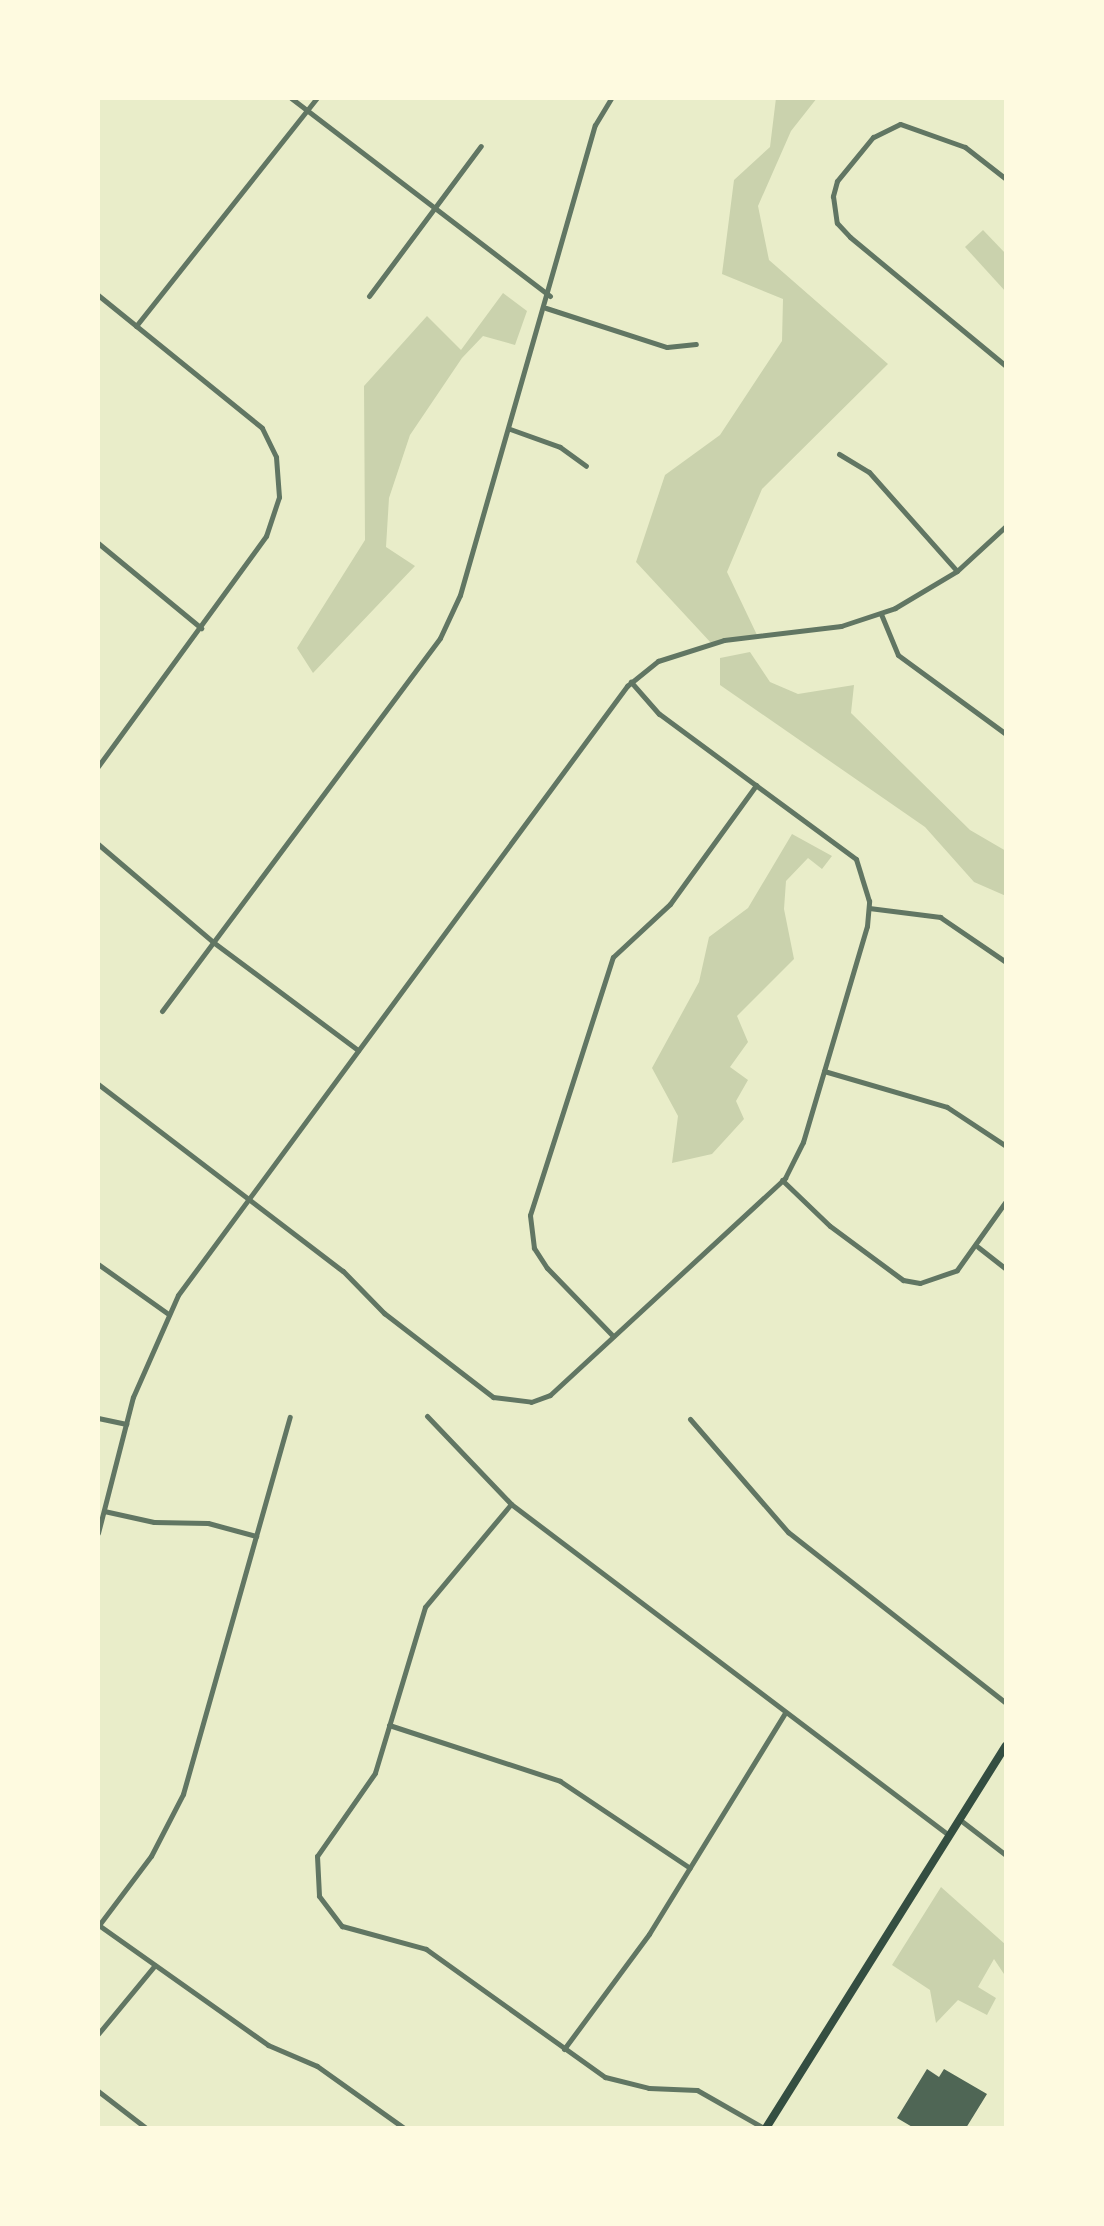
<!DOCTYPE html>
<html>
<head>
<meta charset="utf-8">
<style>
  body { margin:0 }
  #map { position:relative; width:1104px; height:2226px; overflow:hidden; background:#e9edc9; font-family:Overpass,sans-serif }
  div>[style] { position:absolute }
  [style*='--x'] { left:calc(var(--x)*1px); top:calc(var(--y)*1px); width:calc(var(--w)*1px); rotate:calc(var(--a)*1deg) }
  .green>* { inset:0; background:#cad2ad }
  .building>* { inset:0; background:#4f6655 }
  .minor>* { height:5px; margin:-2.5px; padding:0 2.5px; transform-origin:2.5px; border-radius:2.5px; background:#617663 }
  .secondary>* { height:8px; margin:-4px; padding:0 4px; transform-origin:4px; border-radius:4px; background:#344e41 }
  span { translate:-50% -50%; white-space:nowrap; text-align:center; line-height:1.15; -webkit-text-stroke:9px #fefae0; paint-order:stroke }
  .frame { position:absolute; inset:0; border:100px solid #fefae0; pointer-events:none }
</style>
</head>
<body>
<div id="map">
  <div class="green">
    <i style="clip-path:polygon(776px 98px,817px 98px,791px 131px,758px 206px,769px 260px,888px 364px,762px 489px,727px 572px,757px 635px,712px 644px,636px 562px,665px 475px,720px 435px,782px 341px,783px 299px,722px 274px,734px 180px,770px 147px)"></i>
    <i style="clip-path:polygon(983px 230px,1006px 254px,1006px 292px,965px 247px)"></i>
    <i style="clip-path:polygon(503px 293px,527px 311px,515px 345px,483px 336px,462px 358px,410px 435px,389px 498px,386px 547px,415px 566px,313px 673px,297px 648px,365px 540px,364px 386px,427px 316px,461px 350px)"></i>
    <i style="clip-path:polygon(750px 652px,770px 682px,798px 694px,854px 685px,851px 713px,970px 830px,1006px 851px,1006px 896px,974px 882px,925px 827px,720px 685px,720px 658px)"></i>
    <i style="clip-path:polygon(792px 834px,832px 856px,822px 869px,808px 858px,786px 881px,784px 909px,794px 959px,737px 1016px,748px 1042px,730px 1067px,748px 1080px,736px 1101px,744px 1119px,712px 1154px,672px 1163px,678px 1116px,652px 1068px,699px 982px,709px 937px,748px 908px)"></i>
    <i style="clip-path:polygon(941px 1887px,1006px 1945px,1006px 1977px,994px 1959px,978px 1987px,996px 1998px,987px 2015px,958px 2000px,936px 2023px,930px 1990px,892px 1965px)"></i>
  </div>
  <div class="building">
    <i style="clip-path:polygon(927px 2069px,939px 2077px,944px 2069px,987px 2094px,966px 2128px,914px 2128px,897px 2118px)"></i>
  </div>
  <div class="minor">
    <i style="--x:291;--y:98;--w:326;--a:37.4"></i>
    <i style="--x:1006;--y:179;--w:52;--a:-142"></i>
    <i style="--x:965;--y:147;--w:69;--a:-160.5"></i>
    <i style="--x:900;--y:124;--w:30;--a:154"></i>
    <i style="--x:873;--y:137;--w:57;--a:129.3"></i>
    <i style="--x:837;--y:181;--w:16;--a:105"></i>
    <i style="--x:833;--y:196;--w:27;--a:82"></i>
    <i style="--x:837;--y:223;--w:19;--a:47"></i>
    <i style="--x:850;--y:237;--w:202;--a:39.6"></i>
    <i style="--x:98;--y:295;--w:211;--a:39"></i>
    <i style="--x:262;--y:428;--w:32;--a:64"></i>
    <i style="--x:276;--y:457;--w:40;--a:85.7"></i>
    <i style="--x:279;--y:497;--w:41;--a:108.4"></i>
    <i style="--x:266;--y:536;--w:285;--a:126.1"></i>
    <i style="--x:369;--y:296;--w:187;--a:-53.3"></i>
    <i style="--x:546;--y:308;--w:127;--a:17.9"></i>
    <i style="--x:667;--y:347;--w:29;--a:-6"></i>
    <i style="--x:136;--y:326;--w:291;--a:-51.6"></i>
    <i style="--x:510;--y:429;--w:53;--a:19.8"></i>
    <i style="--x:560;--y:447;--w:32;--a:36"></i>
    <i style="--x:839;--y:454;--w:35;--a:31"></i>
    <i style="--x:869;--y:472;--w:132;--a:48.4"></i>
    <i style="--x:98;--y:543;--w:134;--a:39.5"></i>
    <i style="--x:881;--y:614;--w:44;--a:67.5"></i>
    <i style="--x:898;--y:655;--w:134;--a:36.2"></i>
    <i style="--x:98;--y:844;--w:151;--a:40.4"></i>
    <i style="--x:213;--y:942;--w:181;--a:36.7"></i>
    <i style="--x:869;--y:908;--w:72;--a:7.2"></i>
    <i style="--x:940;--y:917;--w:80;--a:34.3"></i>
    <i style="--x:162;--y:1011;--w:465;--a:-53.3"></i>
    <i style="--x:440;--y:638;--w:47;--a:-65.1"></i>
    <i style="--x:460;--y:595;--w:489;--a:-74"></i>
    <i style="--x:595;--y:125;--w:31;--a:-59"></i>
    <i style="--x:824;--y:1071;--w:128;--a:16.3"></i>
    <i style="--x:947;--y:1107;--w:71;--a:33.5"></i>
    <i style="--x:98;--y:1084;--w:308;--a:37.4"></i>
    <i style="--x:343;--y:1271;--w:59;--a:45.7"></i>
    <i style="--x:384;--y:1313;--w:138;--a:37.6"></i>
    <i style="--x:493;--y:1397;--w:38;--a:7"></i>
    <i style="--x:531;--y:1402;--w:20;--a:-20"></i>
    <i style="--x:550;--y:1395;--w:320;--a:-42.7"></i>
    <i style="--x:785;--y:1178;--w:40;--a:-63.4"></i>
    <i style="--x:803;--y:1142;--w:225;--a:-73.5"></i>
    <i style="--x:867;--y:926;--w:25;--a:-85"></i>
    <i style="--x:869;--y:901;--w:44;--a:-107.2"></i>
    <i style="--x:856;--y:859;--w:245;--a:-143.6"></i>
    <i style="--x:659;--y:714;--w:43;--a:-131.2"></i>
    <i style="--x:782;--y:1180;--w:66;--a:43.8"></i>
    <i style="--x:830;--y:1226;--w:91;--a:36.5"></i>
    <i style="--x:903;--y:1280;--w:17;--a:10"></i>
    <i style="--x:920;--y:1283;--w:39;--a:-19"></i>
    <i style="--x:957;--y:1270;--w:85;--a:-54.6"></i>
    <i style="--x:978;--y:1247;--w:36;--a:38"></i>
    <i style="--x:98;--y:1264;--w:85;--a:35.4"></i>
    <i style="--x:613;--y:1336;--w:95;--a:-134.1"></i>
    <i style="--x:547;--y:1268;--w:24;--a:-123"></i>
    <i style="--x:534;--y:1248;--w:33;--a:-97"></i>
    <i style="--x:530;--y:1215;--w:271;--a:-72.2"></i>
    <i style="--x:613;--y:957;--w:78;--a:-42.9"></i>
    <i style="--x:670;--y:904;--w:147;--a:-54.1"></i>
    <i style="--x:427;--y:1416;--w:122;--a:46.3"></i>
    <i style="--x:511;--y:1504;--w:545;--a:37.1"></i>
    <i style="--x:98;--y:1418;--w:29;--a:12"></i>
    <i style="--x:690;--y:1419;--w:150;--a:49.1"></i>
    <i style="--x:788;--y:1532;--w:277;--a:38.1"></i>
    <i style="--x:511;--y:1504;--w:134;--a:129.9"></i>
    <i style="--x:425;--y:1607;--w:173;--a:106.8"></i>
    <i style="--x:375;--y:1773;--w:101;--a:124.9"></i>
    <i style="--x:317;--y:1856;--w:40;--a:87.1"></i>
    <i style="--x:319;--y:1896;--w:38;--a:53"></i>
    <i style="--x:342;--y:1926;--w:87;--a:15.3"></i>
    <i style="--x:426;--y:1949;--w:220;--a:35.6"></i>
    <i style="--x:605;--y:2077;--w:45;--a:14"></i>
    <i style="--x:649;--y:2088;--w:48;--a:2.4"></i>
    <i style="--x:697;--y:2090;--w:77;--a:29.6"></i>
    <i style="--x:104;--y:1511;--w:51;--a:12.4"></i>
    <i style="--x:154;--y:1522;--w:54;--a:1.1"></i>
    <i style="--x:208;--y:1523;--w:50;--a:15.2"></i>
    <i style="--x:98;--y:1533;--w:140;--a:-75.6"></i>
    <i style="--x:133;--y:1397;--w:111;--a:-66.2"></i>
    <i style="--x:178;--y:1295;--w:757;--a:-53.6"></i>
    <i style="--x:627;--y:686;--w:40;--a:-39"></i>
    <i style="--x:658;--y:661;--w:69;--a:-17.7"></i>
    <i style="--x:724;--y:640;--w:118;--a:-6.8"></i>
    <i style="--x:841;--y:626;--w:57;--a:-18.4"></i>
    <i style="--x:895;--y:608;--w:72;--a:-30.8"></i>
    <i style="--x:957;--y:571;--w:67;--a:-42.6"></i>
    <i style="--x:389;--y:1725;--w:180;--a:18.1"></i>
    <i style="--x:560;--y:1781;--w:156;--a:33.8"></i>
    <i style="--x:959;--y:1819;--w:59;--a:37.5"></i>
    <i style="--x:99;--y:1925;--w:86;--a:-53"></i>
    <i style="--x:151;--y:1856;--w:70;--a:-62.7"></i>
    <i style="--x:183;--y:1794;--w:392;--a:-74.2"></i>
    <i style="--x:100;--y:1926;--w:206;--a:35.3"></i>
    <i style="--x:268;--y:2045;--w:53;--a:23.2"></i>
    <i style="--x:317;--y:2066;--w:107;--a:35.5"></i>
    <i style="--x:98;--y:2034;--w:89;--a:-50.4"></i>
    <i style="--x:564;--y:2049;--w:143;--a:-53.5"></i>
    <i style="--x:649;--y:1934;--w:259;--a:-58.4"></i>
    <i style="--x:98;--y:2091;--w:61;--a:37.6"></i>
  </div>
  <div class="secondary">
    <i style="--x:766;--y:2128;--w:451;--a:-57.9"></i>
  </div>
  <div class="frame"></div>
</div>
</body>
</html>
